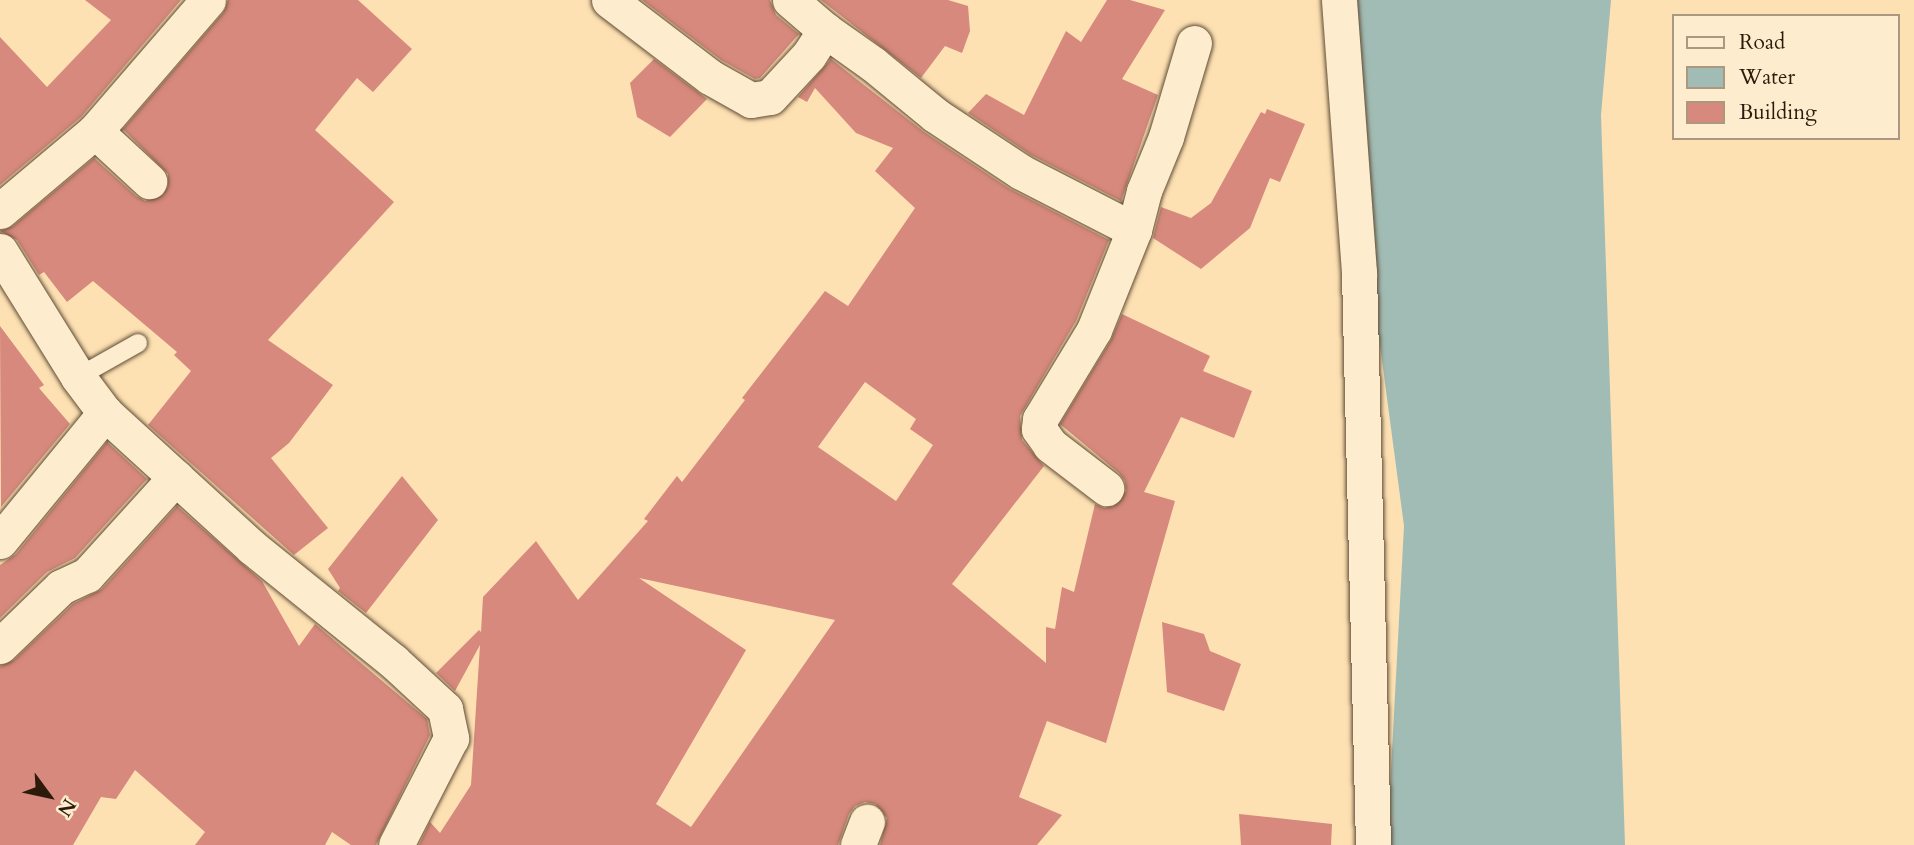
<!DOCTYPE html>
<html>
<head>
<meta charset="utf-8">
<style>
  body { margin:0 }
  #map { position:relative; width:1914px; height:845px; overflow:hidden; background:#fde1b3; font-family:Cardo,serif }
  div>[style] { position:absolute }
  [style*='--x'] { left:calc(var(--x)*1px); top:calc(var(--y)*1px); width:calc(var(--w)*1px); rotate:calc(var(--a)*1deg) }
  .water>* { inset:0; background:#a1bcb4 }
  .building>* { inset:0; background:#d6897c }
  .roads { filter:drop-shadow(0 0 2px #604c35) drop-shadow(0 0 2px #604c35) }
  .lane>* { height:18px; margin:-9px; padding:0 9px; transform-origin:9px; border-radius:9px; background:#feecce }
  .street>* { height:35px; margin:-17.5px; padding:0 17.5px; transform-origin:17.5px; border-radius:17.5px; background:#feecce }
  span { translate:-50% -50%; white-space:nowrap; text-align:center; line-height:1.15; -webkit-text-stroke:6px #feecce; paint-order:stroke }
  .legend { position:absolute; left:1672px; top:14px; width:228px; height:126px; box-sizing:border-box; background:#feecce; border:2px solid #aa9880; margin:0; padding:9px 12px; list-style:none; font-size:21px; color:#2c1a0b }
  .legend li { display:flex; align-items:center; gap:14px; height:35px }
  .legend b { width:35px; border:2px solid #aa9880 }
  .north { position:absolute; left:14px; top:761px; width:70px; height:70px; -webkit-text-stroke:5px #feecce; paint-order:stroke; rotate:123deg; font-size:19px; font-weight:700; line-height:28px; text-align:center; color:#2c1a0b }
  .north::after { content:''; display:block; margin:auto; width:24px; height:32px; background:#2c1a0b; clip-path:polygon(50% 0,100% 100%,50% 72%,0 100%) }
</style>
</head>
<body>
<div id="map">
  <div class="water">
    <i style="clip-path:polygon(1354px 0,1611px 0,1601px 115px,1625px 845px,1387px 845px,1404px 526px,1356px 165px)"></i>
  </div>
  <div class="building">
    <i style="clip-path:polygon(85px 0,181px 0,81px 117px,0 185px,0 37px,47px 87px,111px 20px)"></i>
    <i style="clip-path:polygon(228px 0,358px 0,412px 49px,373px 92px,357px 78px,315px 130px,394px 202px,268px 340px,333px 385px,289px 443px,271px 458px,328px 528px,294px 555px,148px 425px,191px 371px,174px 355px,177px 352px,93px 281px,67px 302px,44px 272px,39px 275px,17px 240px,0 231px,13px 226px,94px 158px,136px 196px,145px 201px,163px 195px,168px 186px,168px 174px,123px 129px,223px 13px)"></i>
    <i style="clip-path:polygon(642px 0,770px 0,776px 15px,799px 34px,760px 78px,755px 79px,721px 60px)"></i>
    <i style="clip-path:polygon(821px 0,948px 0,968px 6px,970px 31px,962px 53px,945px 46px,921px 78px)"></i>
    <i style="clip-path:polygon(1107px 0,1130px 0,1165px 10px,1122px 79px,1158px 95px,1121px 201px,1031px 155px,968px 113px,986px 94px,1024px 115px,1066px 31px,1081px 42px)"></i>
    <i style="clip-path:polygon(654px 59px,707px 99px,670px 137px,637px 117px,630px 83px)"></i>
    <i style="clip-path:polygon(evenodd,831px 59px,924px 132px,1010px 189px,1109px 240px,1076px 321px,1020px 416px,1022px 440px,1044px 466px,952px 584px,1046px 663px,1046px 627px,1055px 629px,1062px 587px,1074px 592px,1095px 504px,1104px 508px,1114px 506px,1126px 491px,1125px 481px,1119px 473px,1060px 424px,1111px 340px,1122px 314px,1210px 356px,1203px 371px,1252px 391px,1234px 438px,1181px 417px,1144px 492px,1175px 501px,1106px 743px,1047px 721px,1019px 797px,1062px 815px,1037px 845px,880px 845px,887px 818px,875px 804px,865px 802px,855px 806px,849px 814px,838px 845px,419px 845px,430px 822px,440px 833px,471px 785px,480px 645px,455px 691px,436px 673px,479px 630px,481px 632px,483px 597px,536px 541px,578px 600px,648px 521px,644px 519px,677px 476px,682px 482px,745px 400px,742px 398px,825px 291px,848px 306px,915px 208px,875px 171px,893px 148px,856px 133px,815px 88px,807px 102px,798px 97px,831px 59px,865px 382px,916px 419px,910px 429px,933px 445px,896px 501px,818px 447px,865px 382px,831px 59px,639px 578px,835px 620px,691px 827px,656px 804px,746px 650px,639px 578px)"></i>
    <i style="clip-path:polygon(1267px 109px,1305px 124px,1280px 182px,1270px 178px,1250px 228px,1201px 269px,1153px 238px,1161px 207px,1191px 218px,1211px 203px,1261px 112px,1265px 114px)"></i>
    <i style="clip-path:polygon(0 326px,44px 385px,39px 388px,70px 424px,1px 507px)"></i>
    <i style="clip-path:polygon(107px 442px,147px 479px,75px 558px,47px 572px,0 618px,0 565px,16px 554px)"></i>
    <i style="clip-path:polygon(402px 476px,438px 520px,366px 613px,338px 591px,340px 588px,328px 569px)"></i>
    <i style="clip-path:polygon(177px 506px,262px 581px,299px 646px,315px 624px,427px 719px,430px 735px,376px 845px,351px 845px,332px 832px,325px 845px,195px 845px,205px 832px,135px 770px,116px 799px,101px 797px,73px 845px,0 845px,0 666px,14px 660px,73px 604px,102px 589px)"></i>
    <i style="clip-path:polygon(1162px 622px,1204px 634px,1210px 651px,1241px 664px,1224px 711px,1167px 692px)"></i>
    <i style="clip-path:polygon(1239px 814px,1332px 824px,1331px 845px,1241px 845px)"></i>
  </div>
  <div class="roads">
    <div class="lane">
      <i style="--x:78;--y:377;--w:69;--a:-29.5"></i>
    </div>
    <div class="street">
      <i style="--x:609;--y:0;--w:127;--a:37.3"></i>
      <i style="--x:710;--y:77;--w:47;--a:29.3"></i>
      <i style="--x:751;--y:100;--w:19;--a:-9"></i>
      <i style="--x:770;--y:97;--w:57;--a:-47.1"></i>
      <i style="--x:809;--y:55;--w:30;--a:-57"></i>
      <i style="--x:825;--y:30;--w:59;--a:35.3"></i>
      <i style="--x:873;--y:64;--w:80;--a:39.4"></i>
      <i style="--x:935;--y:115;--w:103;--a:33.5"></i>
      <i style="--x:1021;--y:172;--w:127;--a:27.2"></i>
      <i style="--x:1134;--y:230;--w:108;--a:111.8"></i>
      <i style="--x:1094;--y:330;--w:104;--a:121.2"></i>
      <i style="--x:1040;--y:419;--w:10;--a:96"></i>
      <i style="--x:1039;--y:429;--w:19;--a:55"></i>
      <i style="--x:1050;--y:445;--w:71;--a:37.5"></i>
      <i style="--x:790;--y:0;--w:46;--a:40.6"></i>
      <i style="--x:1339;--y:0;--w:274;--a:85.8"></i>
      <i style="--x:1359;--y:273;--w:572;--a:88.6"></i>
      <i style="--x:95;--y:131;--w:74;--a:42.8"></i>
      <i style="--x:0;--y:211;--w:124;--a:-40.1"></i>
      <i style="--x:95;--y:131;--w:173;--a:-49.2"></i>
      <i style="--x:1134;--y:230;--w:40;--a:-75.6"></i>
      <i style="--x:1144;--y:191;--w:58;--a:-67.8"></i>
      <i style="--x:1166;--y:137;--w:98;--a:-73.4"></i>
      <i style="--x:0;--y:251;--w:148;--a:58.2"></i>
      <i style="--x:78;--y:377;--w:45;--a:53.1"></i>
      <i style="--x:105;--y:413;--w:200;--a:42.4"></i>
      <i style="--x:253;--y:548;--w:180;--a:38.9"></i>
      <i style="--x:393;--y:661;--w:71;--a:42.7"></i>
      <i style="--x:445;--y:709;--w:30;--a:78"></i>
      <i style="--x:451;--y:738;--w:120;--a:117.2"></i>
      <i style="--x:0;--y:541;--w:166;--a:-50.6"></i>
      <i style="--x:0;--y:646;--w:85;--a:-44"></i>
      <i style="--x:61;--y:587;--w:29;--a:-25"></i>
      <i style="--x:87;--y:575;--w:132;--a:-47.8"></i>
      <i style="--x:858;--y:845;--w:25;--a:-69"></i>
    </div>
  </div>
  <ul class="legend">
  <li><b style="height:9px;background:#feecce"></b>Road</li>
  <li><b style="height:19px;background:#a1bcb4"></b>Water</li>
  <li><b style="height:19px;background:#d6897c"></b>Building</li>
  </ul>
  <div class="north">N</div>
</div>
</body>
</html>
